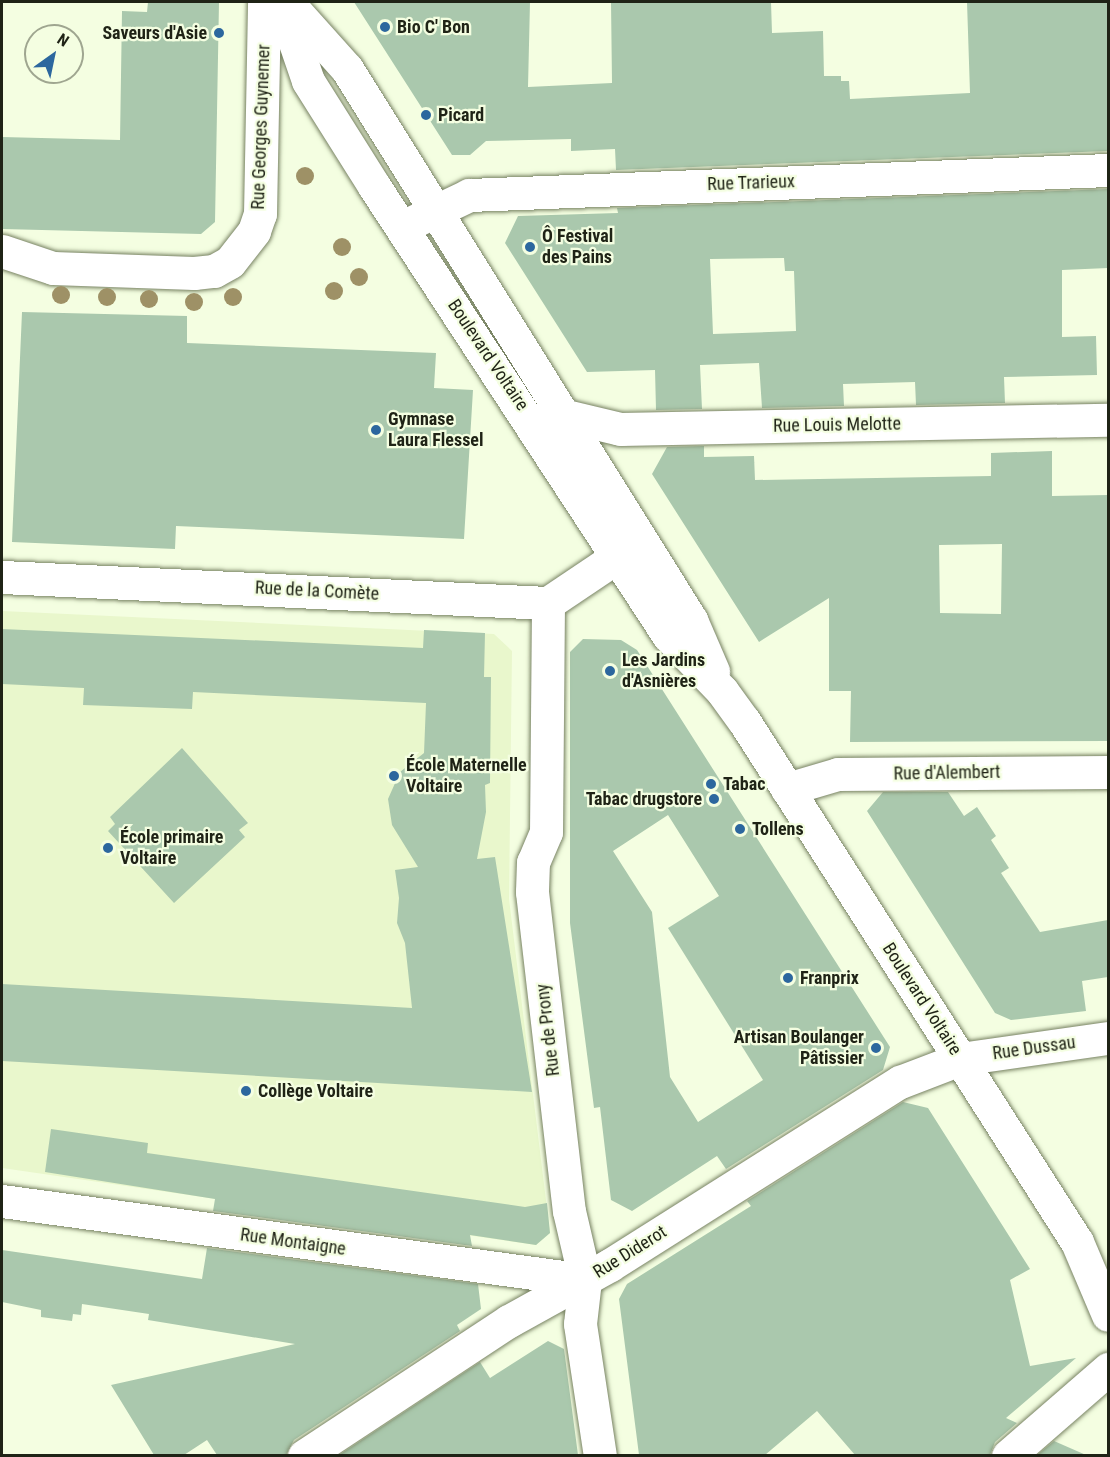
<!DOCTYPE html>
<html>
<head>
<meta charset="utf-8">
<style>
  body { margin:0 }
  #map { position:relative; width:1110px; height:1457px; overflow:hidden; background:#f4fee1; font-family:"Roboto Condensed",sans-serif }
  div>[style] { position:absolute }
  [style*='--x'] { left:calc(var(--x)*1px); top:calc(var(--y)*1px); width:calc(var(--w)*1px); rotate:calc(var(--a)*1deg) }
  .built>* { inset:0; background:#e9f7cc }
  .building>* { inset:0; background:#aac8ad }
  .roads { filter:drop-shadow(0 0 2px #778262) drop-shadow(0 0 2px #778262) }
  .minor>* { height:33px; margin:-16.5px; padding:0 16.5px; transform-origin:16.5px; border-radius:16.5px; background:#fff }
  .secondary>* { height:33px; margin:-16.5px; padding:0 16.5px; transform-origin:16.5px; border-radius:16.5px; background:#fff }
  .trees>* { width:18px; height:18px; margin:-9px; border-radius:50%; background:#9e9166 }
  .dots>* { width:16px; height:16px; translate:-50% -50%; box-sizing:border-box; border:3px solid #f4fee1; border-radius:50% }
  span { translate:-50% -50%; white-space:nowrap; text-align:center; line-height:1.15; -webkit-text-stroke:4.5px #f4fee1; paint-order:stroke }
  .poi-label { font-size:18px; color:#1f2316; font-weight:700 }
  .left { translate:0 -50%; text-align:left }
  .right { translate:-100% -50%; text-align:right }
  .street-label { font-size:18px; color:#1f2316 }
  .frame { position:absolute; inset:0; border:3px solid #1f2316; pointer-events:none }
  .north { position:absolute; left:24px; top:24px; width:60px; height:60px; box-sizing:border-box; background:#f4fee1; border:2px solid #9fa690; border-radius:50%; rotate:33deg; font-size:16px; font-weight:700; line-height:24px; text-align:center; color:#1f2316 }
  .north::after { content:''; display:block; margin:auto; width:21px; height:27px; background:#2c679e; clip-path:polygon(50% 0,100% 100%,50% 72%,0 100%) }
</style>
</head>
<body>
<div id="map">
  <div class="built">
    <i style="clip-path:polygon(2px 611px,494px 634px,512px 651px,509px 899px,550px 1233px,536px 1245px,2px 1168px)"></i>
  </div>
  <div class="building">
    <i style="clip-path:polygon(148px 2px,219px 2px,215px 222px,201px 234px,2px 229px,2px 137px,120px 140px,122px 11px,147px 12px)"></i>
    <i style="clip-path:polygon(354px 2px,530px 2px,528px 87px,612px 83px,611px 2px,771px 2px,772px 33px,823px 31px,824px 76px,841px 76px,841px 81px,849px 81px,850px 99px,970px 93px,967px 2px,1108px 2px,1108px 151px,616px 170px,615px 149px,571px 151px,571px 139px,486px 141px,470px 155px,452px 155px)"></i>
    <i style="clip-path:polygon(evenodd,1108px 189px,1108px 268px,1062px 270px,1062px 337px,1096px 336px,1097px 375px,1004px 377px,1005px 403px,916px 405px,915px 382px,843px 384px,844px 406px,762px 408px,759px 363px,700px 365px,702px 409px,656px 410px,655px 370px,587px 372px,505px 243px,518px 216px,618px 213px,617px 208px,1108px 189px,784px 258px,785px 271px,794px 271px,796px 331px,713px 334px,710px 259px,784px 258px)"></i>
    <i style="clip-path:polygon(22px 312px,187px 316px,187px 343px,436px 353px,434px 388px,473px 390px,464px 539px,176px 526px,175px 549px,12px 542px)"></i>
    <i style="clip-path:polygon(evenodd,704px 446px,704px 457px,754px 456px,755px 480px,991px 476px,991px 453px,1052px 451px,1052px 496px,1108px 495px,1108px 741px,850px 742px,851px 691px,829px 691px,829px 598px,759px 642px,652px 474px,667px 447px,704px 446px,1002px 544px,1001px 614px,940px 613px,939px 545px,1002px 544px)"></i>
    <i style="clip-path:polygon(2px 629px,423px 648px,424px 630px,485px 633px,484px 677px,491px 677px,490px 783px,485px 785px,486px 812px,477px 859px,495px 857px,532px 1092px,2px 1061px,2px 984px,412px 1008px,405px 943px,397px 923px,399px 898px,395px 870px,418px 867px,392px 825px,388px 799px,400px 772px,424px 753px,426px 703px,193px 692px,192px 709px,83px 705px,84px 688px,2px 684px)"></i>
    <i style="clip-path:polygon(evenodd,583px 639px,621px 640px,637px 650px,890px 1047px,883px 1070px,726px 1169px,717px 1156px,632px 1211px,611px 1200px,600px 1107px,594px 1108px,570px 923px,570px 652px,583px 639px,668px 815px,719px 896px,668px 928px,763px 1080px,698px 1122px,670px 1077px,652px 912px,613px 851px,668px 815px)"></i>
    <i style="clip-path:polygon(182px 748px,248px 823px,239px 830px,245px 837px,174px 903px,108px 831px,115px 824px,110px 817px)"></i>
    <i style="clip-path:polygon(883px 792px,948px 792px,964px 816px,977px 807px,996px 836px,991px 840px,1009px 868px,1001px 873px,1040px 932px,1108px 920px,1108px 977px,1082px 981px,1086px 1011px,1011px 1020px,995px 1013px,867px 811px)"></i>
    <i style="clip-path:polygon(903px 1102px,928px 1108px,1030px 1269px,1010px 1280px,1030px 1366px,1076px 1358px,1006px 1418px,1017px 1423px,995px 1442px,990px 1455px,855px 1455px,817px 1411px,765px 1455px,639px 1455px,619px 1299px,627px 1284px,751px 1206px,747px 1201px)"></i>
    <i style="clip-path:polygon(51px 1129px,148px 1143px,147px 1153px,525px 1207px,547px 1203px,550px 1233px,536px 1245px,470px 1235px,472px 1246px,213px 1211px,215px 1199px,45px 1172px)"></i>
    <i style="clip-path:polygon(207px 1248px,478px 1284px,481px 1309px,457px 1325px,460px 1331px,294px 1440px,286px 1455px,217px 1455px,207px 1440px,184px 1455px,154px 1455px,111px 1385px,295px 1344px,148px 1320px,149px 1314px,82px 1304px,81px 1315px,73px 1314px,72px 1321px,41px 1317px,41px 1310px,2px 1302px,2px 1250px,202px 1279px)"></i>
    <i style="clip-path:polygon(548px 1341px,564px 1349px,578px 1455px,339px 1455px,480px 1362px,490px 1378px)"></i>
    <i style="clip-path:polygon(1054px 1441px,1086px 1455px,1037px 1455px)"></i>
  </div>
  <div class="roads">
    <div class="minor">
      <i style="--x:402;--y:227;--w:74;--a:-25.5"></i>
      <i style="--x:469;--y:195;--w:639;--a:-2.24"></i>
      <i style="--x:2;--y:251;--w:54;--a:18.4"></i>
      <i style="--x:53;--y:268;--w:141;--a:2"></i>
      <i style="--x:194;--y:273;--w:20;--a:-6"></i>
      <i style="--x:214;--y:271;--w:18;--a:-29"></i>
      <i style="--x:230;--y:262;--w:39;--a:-52"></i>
      <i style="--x:254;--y:231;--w:18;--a:-71"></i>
      <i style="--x:260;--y:214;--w:212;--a:-88.9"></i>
      <i style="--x:566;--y:416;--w:56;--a:13.5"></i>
      <i style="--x:620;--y:429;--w:488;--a:-1.1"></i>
      <i style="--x:2;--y:577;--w:547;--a:2.73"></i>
      <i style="--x:548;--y:603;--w:84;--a:-33.9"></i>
      <i style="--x:548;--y:603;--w:229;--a:90.5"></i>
      <i style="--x:546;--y:832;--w:33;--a:113"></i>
      <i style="--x:533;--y:862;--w:30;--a:92"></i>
      <i style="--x:532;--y:892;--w:321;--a:83.4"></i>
      <i style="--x:569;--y:1211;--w:71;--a:76.9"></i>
      <i style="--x:585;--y:1280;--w:44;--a:96.5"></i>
      <i style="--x:580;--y:1324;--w:134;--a:81.4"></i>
      <i style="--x:787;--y:789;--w:53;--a:-16.4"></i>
      <i style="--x:838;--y:774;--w:270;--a:-0.4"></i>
      <i style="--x:2;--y:1201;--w:588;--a:7.72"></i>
      <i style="--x:304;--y:1456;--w:245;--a:-33.4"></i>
      <i style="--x:509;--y:1321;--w:115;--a:-29"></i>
      <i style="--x:610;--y:1265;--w:343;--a:-32.3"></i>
      <i style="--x:900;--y:1082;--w:64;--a:-21"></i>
      <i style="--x:960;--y:1059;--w:149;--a:-8.1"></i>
      <i style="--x:1008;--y:1456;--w:133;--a:-41"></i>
    </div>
    <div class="secondary">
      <i style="--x:281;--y:2;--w:83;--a:71.1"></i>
      <i style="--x:308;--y:81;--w:124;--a:57.8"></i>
      <i style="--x:374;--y:186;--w:537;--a:56.78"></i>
      <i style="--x:668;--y:635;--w:78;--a:46"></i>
      <i style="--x:722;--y:691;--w:37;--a:54"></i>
      <i style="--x:744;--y:721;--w:618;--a:57.42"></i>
      <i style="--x:1077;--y:1242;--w:79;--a:67"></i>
      <i style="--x:287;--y:2;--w:90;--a:48.2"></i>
      <i style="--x:347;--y:69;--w:650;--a:58.02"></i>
      <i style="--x:691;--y:620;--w:56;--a:66.7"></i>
    </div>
  </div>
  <div class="trees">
    <i style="left:305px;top:176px"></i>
    <i style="left:342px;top:247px"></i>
    <i style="left:359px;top:277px"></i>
    <i style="left:334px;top:291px"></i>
    <i style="left:61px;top:295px"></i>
    <i style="left:107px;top:297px"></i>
    <i style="left:233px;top:297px"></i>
    <i style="left:149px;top:299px"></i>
    <i style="left:194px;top:302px"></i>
  </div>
  <div class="dots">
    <i style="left:385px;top:27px;background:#2c679e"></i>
    <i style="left:219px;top:33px;background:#2c679e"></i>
    <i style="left:426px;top:115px;background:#2c679e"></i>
    <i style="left:530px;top:247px;background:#2c679e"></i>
    <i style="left:376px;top:430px;background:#2c679e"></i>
    <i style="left:610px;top:671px;background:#2c679e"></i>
    <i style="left:394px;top:776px;background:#2c679e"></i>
    <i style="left:711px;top:784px;background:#2c679e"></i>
    <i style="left:714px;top:799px;background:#2c679e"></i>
    <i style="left:740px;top:829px;background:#2c679e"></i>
    <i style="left:108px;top:848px;background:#2c679e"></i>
    <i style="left:788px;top:978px;background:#2c679e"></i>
    <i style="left:876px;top:1048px;background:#2c679e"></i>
    <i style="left:246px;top:1091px;background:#2c679e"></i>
  </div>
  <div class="poi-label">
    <span class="left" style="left:397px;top:27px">Bio C' Bon</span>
    <span class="right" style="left:207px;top:33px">Saveurs d'Asie</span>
    <span class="left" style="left:438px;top:115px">Picard</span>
    <span class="left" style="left:542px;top:247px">Ô Festival<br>des Pains</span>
    <span class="left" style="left:388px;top:430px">Gymnase<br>Laura Flessel</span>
    <span class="left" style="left:622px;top:671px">Les Jardins<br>d'Asnières</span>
    <span class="left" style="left:406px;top:776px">École Maternelle<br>Voltaire</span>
    <span class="left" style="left:723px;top:784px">Tabac</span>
    <span class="right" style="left:702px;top:799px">Tabac drugstore</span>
    <span class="left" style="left:752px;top:829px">Tollens</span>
    <span class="left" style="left:120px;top:848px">École primaire<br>Voltaire</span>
    <span class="left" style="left:800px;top:978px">Franprix</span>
    <span class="right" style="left:864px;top:1048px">Artisan Boulanger<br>Pâtissier</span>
    <span class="left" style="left:258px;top:1091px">Collège Voltaire</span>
  </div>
  <div class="street-label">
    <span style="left:261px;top:127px;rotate:-88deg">Rue Georges Guynemer</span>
    <span style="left:751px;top:183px;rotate:-2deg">Rue Trarieux</span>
    <span style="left:488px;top:355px;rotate:56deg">Boulevard Voltaire</span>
    <span style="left:837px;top:425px;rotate:-1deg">Rue Louis Melotte</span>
    <span style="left:317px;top:591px;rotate:3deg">Rue de la Comète</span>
    <span style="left:947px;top:773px;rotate:-1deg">Rue d'Alembert</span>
    <span style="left:922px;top:999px;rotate:57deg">Boulevard Voltaire</span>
    <span style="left:548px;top:1030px;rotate:-97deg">Rue de Prony</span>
    <span style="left:1034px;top:1048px;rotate:-8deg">Rue Dussau</span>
    <span style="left:293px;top:1242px;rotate:8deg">Rue Montaigne</span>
    <span style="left:630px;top:1252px;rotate:-32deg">Rue Diderot</span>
  </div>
  <div class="frame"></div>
  <div class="north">N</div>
</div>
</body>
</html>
